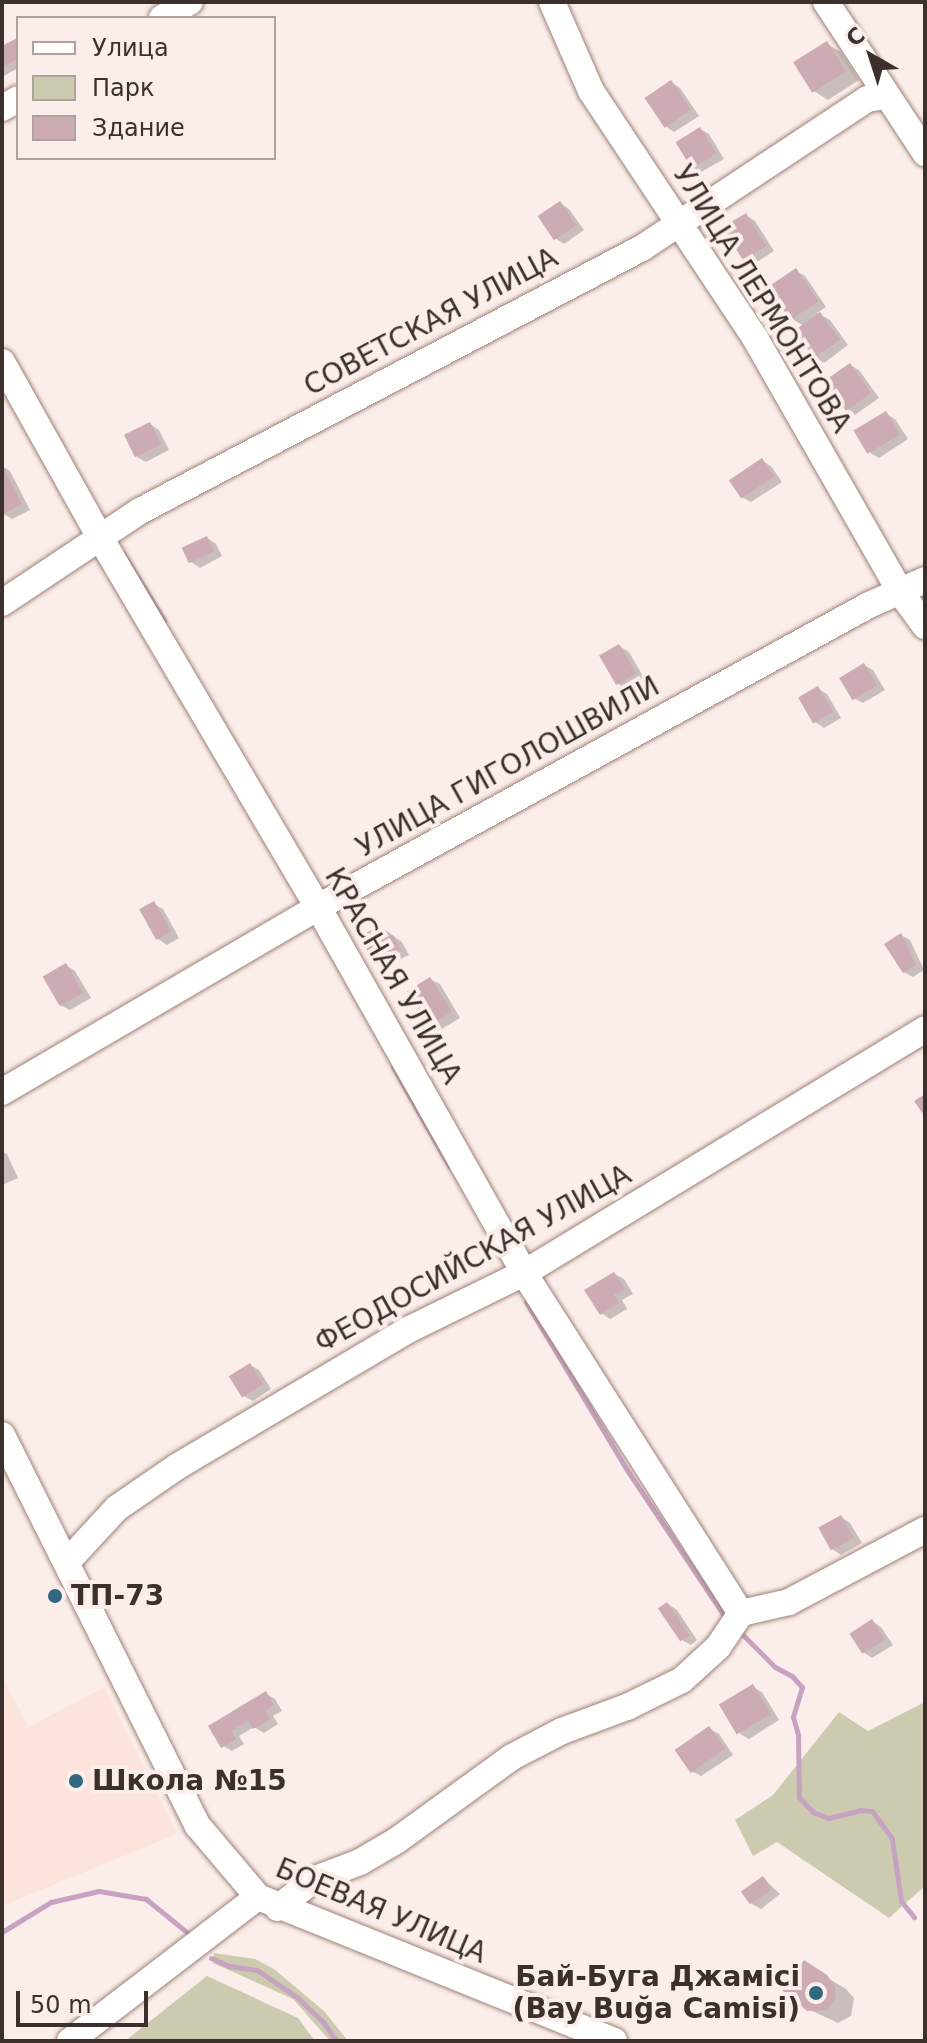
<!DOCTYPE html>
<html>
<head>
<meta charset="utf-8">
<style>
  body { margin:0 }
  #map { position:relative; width:927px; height:2043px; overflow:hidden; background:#fbeeea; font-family:"DejaVu Sans",sans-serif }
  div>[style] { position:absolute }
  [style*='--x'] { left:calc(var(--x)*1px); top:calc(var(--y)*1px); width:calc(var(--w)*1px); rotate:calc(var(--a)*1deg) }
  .built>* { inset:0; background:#fce3db }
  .green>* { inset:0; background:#cccbb0 }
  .shadow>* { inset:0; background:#0003 }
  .stream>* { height:5px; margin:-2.5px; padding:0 2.5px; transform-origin:2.5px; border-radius:2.5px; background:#c7a2c1 }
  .building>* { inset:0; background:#ccabb2; transform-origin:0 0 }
  .round { border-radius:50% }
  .roads { filter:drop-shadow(0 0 2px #9e8178) drop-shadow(0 0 2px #9e8178) }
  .minor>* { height:26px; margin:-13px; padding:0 13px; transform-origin:13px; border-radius:13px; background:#fff }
  .dots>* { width:22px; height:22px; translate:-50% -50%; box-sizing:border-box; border:4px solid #fbeeea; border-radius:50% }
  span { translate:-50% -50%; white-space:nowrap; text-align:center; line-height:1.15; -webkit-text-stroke:8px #fbeeea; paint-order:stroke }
  .street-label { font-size:28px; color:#3c302c }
  .poi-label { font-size:28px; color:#3c302c; font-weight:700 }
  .left { translate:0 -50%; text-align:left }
  .right { translate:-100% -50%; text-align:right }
  .frame { position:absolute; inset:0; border:4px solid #3c302c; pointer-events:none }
  .legend { position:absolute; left:16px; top:16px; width:260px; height:144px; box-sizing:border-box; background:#fbeeea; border:2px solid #afa29e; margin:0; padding:10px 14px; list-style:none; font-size:24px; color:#3c302c }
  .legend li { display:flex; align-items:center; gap:16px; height:40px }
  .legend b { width:40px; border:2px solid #afa29e }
  .north { position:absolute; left:831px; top:16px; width:80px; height:80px; -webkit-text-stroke:6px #fbeeea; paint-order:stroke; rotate:321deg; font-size:22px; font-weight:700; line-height:32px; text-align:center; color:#3c302c }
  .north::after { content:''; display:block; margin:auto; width:28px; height:36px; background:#3c302c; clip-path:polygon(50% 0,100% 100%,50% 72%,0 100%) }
  .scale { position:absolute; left:16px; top:1991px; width:132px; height:36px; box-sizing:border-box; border:4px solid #3c302c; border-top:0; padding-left:10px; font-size:24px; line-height:28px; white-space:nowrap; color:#3c302c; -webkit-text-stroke:6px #fbeeea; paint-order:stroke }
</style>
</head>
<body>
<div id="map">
  <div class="built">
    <i style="clip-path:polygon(2px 1677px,29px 1727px,104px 1687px,177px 1834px,2px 1906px)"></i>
  </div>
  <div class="green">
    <i style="clip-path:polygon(925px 1702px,925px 1886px,889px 1918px,777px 1842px,753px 1856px,735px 1820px,773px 1795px,839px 1712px,868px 1731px)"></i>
    <i style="clip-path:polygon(214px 1953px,255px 1959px,274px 1969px,324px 2011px,348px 2041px,330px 2041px,293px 1999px,213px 1963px)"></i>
    <i style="clip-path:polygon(207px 1976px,298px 2018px,315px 2041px,125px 2041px)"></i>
  </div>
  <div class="shadow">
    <i style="clip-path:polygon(17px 40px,18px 68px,2px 77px,2px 48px)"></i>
    <i style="clip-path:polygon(827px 44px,841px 52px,859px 80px,828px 100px,814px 91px)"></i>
    <i style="clip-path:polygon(671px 82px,680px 88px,699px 116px,674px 132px,665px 126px)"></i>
    <i style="clip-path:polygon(700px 129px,709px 134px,724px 159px,701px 172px,692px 167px)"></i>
    <i style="clip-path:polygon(560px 203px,569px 209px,584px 230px,564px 244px,555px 238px)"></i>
    <i style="clip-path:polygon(746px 215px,755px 221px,774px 251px,754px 264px,744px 258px)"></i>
    <i style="clip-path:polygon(796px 271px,805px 276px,826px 307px,817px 313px,830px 320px,848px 345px,824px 363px,815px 357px,804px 326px,792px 319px)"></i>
    <i style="clip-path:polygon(850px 365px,859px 370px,879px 398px,855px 415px,846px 409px)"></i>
    <i style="clip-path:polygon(886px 414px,895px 419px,908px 439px,879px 458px,870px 453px)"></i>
    <i style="clip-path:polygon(150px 424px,159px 430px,169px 450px,146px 462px,137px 457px)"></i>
    <i style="clip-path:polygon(762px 461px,771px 466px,782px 482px,751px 502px,742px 497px)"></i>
    <i style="clip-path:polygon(2px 466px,10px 471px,30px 510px,12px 519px,2px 513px)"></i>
    <i style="clip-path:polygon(207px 538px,216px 544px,222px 556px,200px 568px,191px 562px)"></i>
    <i style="clip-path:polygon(619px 646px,629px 652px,644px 678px,626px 689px,617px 683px)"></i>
    <i style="clip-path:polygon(864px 665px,873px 670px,885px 690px,863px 703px,854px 698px)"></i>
    <i style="clip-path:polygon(818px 689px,827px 694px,841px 718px,824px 728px,815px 722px)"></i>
    <i style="clip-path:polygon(154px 904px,163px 909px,179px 938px,167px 945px,158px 939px)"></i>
    <i style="clip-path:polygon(381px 927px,402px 942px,409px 955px,384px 967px,375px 962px)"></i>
    <i style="clip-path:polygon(901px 935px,910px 940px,924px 970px,913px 977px,904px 972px)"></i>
    <i style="clip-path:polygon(66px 965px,75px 971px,91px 998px,70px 1010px,60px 1005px)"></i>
    <i style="clip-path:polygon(430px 979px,440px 984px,460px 1018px,440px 1030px,431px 1025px)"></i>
    <i style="clip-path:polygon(2px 1151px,7px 1154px,18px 1178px,2px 1185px)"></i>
    <i style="clip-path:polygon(614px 1274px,624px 1279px,633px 1294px,622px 1300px,627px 1309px,610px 1319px,601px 1313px)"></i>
    <i style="clip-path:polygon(250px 1365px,259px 1370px,271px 1389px,253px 1401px,244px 1396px)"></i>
    <i style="clip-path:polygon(841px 1517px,850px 1523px,862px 1543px,841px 1555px,832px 1549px)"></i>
    <i style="clip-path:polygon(58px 1591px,66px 1601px,58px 1605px,54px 1603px)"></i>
    <i style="clip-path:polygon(668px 1604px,677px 1610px,697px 1640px,691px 1645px,682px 1640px)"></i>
    <i style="clip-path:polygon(872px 1621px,881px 1627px,893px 1645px,872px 1658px,863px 1652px)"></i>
    <i style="clip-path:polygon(753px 1687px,762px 1692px,779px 1720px,749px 1739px,740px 1734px)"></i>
    <i style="clip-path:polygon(266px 1694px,275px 1699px,282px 1711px,273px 1716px,278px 1724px,264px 1733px,254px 1727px,239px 1736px,244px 1744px,232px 1751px,223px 1746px,211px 1726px)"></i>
    <i style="clip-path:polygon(709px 1728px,719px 1734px,733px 1755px,701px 1776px,691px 1771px)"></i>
    <i style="clip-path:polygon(763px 1878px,780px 1894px,761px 1909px,752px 1904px)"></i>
    <i style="clip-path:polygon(826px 1977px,846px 1989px,854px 1998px,851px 2016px,838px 2023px,808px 2009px)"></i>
    <i style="clip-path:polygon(785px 2000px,795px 2004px,793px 2009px,784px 2007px)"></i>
  </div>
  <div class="stream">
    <i style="--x:123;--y:553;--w:79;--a:58.5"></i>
    <i style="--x:393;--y:1067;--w:114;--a:60.5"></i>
    <i style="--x:526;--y:1302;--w:192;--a:59"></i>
    <i style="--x:625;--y:1467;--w:180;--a:56.3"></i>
    <i style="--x:740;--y:1632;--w:49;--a:45"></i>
    <i style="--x:775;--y:1667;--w:19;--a:28"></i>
    <i style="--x:792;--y:1676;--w:15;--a:48"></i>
    <i style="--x:802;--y:1687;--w:31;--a:107"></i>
    <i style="--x:793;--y:1717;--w:19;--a:74"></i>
    <i style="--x:798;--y:1735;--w:62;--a:89.1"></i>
    <i style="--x:799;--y:1797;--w:21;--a:47"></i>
    <i style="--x:813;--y:1812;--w:17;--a:21"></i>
    <i style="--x:829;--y:1818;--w:32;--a:-14"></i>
    <i style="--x:860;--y:1810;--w:12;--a:5"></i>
    <i style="--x:872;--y:1811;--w:34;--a:54"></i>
    <i style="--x:892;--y:1839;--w:63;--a:81.7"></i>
    <i style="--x:901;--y:1901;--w:21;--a:51"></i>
    <i style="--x:2;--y:1932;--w:57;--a:-31.5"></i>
    <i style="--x:51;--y:1902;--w:49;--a:-12.9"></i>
    <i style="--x:99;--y:1891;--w:48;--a:9.7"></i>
    <i style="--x:146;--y:1899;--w:62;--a:39.1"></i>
    <i style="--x:211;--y:1958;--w:20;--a:24"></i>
    <i style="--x:229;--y:1966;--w:28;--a:8"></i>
    <i style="--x:257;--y:1970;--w:50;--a:34.3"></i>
    <i style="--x:298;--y:1998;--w:36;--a:44"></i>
    <i style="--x:324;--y:2023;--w:22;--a:56"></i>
  </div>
  <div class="building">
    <i style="clip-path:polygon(17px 38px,18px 59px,2px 67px,2px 46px)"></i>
    <i style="left:827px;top:41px;width:36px;height:40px;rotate:58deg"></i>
    <i style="left:671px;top:80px;width:36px;height:32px;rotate:56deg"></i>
    <i style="left:700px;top:127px;width:31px;height:29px;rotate:58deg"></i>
    <i style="left:560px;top:201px;width:29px;height:27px;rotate:56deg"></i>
    <i style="left:746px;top:213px;width:39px;height:27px;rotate:59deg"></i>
    <i style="left:796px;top:268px;width:40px;height:34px;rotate:56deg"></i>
    <i style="left:820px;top:312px;width:34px;height:32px;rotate:54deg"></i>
    <i style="left:850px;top:363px;width:37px;height:31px;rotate:55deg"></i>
    <i style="left:886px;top:411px;width:27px;height:38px;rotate:59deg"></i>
    <i style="left:150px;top:422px;width:25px;height:29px;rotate:64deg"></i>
    <i style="left:762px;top:458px;width:22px;height:40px;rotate:56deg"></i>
    <i style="clip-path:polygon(2px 465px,22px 504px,2px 515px)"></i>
    <i style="left:207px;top:536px;width:17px;height:28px;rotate:65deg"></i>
    <i style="left:619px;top:644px;width:34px;height:23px;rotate:60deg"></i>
    <i style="left:864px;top:663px;width:26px;height:29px;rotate:59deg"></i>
    <i style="left:818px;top:686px;width:30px;height:23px;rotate:60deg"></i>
    <i style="left:154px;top:901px;width:35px;height:17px;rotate:61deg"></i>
    <i style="clip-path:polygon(381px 925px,387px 937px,393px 935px,401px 950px,373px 963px,360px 936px)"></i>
    <i style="clip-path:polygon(901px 933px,916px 965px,903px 973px,884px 944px)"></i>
    <i style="left:66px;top:963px;width:34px;height:27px;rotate:60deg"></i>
    <i style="left:430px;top:977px;width:41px;height:27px;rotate:58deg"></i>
    <i style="clip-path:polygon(925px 1094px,925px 1117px,914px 1101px)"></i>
    <i style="clip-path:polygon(614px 1272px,625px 1289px,614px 1295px,619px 1303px,600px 1315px,584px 1290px)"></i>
    <i style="left:250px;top:1363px;width:25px;height:25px;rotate:58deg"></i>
    <i style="left:841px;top:1515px;width:26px;height:26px;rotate:61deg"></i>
    <i style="left:58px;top:1589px;width:11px;height:11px;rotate:63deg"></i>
    <i style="left:667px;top:1602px;width:40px;height:11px;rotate:56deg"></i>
    <i style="left:872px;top:1619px;width:24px;height:27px;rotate:57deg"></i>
    <i style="left:753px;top:1684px;width:35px;height:40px;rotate:59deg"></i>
    <i style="clip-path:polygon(266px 1691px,274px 1705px,265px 1711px,270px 1719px,253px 1729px,248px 1721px,231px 1731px,236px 1739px,221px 1748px,208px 1726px)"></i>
    <i style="left:709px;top:1726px;width:28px;height:42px;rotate:55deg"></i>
    <i style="left:763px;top:1876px;width:16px;height:27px;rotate:55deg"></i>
    <i style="clip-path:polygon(804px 1960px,827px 1975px,835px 1986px,836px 1998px,827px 2010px,807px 2011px,782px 1990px)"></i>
    <i class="round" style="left:780px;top:1997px;width:12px;height:12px"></i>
  </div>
  <div class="roads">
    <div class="minor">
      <i style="--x:552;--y:2;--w:97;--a:66.3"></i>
      <i style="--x:591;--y:91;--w:296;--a:56.4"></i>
      <i style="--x:755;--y:338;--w:294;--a:60.2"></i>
      <i style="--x:901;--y:593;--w:41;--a:54"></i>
      <i style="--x:826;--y:2;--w:181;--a:56.7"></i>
      <i style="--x:162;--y:18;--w:32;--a:-30"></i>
      <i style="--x:2;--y:108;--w:18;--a:-29"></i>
      <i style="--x:2;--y:362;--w:203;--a:60.8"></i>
      <i style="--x:101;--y:539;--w:427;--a:59.5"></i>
      <i style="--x:318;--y:907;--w:420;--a:60.6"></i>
      <i style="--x:524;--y:1273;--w:403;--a:57.5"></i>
      <i style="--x:2;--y:603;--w:166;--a:-33.7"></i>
      <i style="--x:140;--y:511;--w:567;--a:-27.65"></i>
      <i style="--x:642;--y:248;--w:270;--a:-33.5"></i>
      <i style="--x:867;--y:99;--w:19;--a:-9"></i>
      <i style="--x:2;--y:1092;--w:366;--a:-30.3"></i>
      <i style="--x:318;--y:907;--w:628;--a:-28.73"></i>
      <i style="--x:869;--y:605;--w:61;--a:-24.1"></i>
      <i style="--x:2;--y:1435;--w:437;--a:63.4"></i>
      <i style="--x:198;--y:1826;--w:93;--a:49.8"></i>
      <i style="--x:258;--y:1897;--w:384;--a:22"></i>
      <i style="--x:67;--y:1562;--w:74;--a:-47.2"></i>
      <i style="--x:117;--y:1508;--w:74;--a:-34.5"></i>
      <i style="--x:178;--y:1466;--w:267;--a:-30.6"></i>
      <i style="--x:408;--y:1330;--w:129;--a:-26.2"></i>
      <i style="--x:524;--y:1273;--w:469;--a:-31.3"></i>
      <i style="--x:278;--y:1908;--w:45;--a:-38.7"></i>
      <i style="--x:313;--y:1880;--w:50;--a:-21"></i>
      <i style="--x:360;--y:1862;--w:42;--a:-30.3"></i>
      <i style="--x:396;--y:1841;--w:143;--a:-35.9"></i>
      <i style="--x:512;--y:1757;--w:56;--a:-27.5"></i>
      <i style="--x:562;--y:1731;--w:69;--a:-20.3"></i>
      <i style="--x:627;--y:1707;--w:61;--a:-26.1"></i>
      <i style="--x:682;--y:1680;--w:49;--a:-42.5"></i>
      <i style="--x:718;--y:1647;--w:41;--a:-55.9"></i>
      <i style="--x:741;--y:1613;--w:49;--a:-12.9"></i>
      <i style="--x:789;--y:1602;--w:154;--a:-27.9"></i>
      <i style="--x:70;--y:2041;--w:237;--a:-37.5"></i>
    </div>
  </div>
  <div class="dots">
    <i style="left:55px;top:1596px;background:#306882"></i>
    <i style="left:76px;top:1781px;background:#306882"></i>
    <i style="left:816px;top:1993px;background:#306882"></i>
  </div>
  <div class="street-label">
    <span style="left:762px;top:299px;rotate:58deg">УЛИЦА ЛЕРМОНТОВА</span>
    <span style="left:431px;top:322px;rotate:-28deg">СОВЕТСКАЯ УЛИЦА</span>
    <span style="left:508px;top:767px;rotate:-29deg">УЛИЦА ГИГОЛОШВИЛИ</span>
    <span style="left:393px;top:976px;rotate:60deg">КРАСНАЯ УЛИЦА</span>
    <span style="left:473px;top:1259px;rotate:-29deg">ФЕОДОСИЙСКАЯ УЛИЦА</span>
    <span style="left:381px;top:1911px;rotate:23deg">БОЕВАЯ УЛИЦА</span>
  </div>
  <div class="poi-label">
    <span class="left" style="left:71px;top:1596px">ТП-73</span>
    <span class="left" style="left:92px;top:1781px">Школа №15</span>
    <span class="right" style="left:800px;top:1993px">Бай-Буга Джамісі<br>(Bay Buğa Camisi)</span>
  </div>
  <div class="frame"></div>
  <ul class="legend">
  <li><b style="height:10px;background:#fff"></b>Улица</li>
  <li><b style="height:22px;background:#cccbb0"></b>Парк</li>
  <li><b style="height:22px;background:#ccabb2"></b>Здание</li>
  </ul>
  <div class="north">С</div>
  <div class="scale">50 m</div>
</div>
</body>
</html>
